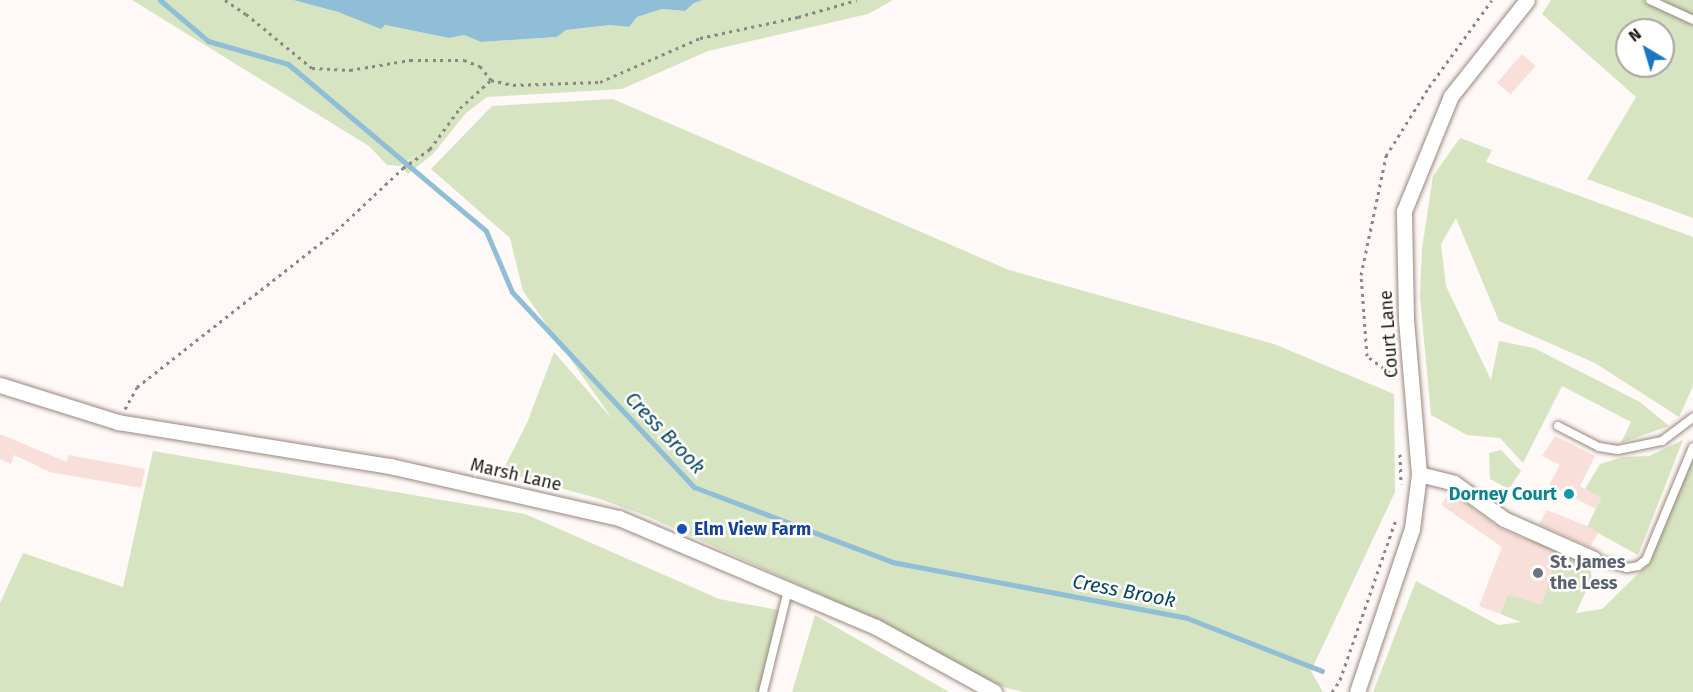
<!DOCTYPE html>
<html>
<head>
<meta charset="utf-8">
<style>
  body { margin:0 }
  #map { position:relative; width:1693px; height:692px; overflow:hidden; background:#fef9f7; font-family:"Fira Sans",sans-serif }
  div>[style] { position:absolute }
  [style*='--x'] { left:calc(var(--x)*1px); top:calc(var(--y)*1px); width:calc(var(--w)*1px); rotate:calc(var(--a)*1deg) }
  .green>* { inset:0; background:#d6e4c2 }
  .water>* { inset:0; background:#90bed6 }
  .stream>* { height:5px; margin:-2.5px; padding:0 2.5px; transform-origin:2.5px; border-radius:2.5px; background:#90bed6 }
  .building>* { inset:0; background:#f8dfd9; transform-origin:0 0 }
  .path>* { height:3px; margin-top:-1.5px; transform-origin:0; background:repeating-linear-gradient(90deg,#8c8683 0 3px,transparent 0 7.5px) }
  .roads { filter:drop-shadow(0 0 2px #9a867b) drop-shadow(0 0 2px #9a867b) }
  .lane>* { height:8px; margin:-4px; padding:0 4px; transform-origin:4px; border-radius:4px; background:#fff }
  .street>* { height:15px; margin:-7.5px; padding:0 7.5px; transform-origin:7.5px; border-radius:7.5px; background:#fff }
  .dots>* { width:16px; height:16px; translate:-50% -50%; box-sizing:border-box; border:3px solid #fff; border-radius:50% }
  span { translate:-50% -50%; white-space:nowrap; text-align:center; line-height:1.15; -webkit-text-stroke:5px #fff; paint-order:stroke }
  .street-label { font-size:18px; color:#231b17 }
  .culture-label { font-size:18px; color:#0d838f; font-weight:700 }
  .right { translate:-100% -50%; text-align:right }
  .transit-label { font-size:18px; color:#164399; font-weight:700 }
  .left { translate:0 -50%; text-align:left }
  .worship-label { font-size:18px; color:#5b616d; font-weight:700 }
  .water-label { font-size:20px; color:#094860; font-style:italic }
  .north { position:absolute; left:1615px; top:18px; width:60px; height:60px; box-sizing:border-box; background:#fff; border:2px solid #a7a4a2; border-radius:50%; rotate:322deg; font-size:16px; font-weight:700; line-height:24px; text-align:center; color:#231b17 }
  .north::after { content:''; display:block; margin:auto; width:21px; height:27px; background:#1c75c2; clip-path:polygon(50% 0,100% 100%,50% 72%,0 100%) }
</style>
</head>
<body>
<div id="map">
  <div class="green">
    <i style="clip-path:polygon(132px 0,293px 0,385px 25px,449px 38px,464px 35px,481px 42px,557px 37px,566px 30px,612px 25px,629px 27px,637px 17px,662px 9px,685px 11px,694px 3px,703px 0,893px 0,868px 14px,708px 51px,622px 89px,487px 97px,466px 113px,433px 154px,408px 174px,401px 167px,419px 153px,400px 166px,387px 165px,369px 146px)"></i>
    <i style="clip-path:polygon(evenodd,1551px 0,1693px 0,1693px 218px,1587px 179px,1636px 97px,1542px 14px,1551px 0,1627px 30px,1663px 30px,1663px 66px,1627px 66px,1627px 30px)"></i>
    <i style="clip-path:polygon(613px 99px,1009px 270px,1274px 344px,1394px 394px,1395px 492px,1311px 671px,1323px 692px,1023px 692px,1003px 687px,824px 596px,649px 517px,600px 499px,502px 472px,527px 423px,554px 352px,613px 420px,523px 291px,510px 238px,431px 169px,492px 106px)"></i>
    <i style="clip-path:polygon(1460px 138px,1492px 150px,1486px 162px,1693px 237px,1693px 386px,1679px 417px,1595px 363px,1499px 321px,1456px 218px,1441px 244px,1446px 286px,1491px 380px,1499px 341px,1534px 348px,1640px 402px,1669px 426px,1621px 443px,1631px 422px,1562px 386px,1523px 463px,1500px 438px,1467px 435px,1431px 415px,1420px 297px,1422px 249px,1433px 176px)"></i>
    <i style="clip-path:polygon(1683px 440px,1638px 555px,1587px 527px,1601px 498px,1585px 489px,1600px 464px,1623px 457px,1649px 456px)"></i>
    <i style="clip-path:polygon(1501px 450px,1521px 471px,1509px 489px,1490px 479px,1489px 453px)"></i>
    <i style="clip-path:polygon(153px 451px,525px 514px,719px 599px,779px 610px,762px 692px,0 692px,0 603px,23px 553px,123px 587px)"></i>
    <i style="clip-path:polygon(1693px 454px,1693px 692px,1373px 692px,1416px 581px,1498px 625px,1521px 622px,1500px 614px,1529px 539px,1589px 561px,1592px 578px,1576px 613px,1602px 609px,1649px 563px)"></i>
    <i style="clip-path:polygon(815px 615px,949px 692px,792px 692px)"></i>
  </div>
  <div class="water">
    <i style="clip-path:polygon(293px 0,703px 0,694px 3px,685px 11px,662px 9px,637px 17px,629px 27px,611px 25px,566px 30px,557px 37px,481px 42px,464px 35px,449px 38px,385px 25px,381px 29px,338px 12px)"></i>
  </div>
  <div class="stream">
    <i style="--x:160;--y:0;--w:63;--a:40.5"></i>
    <i style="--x:208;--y:41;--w:83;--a:16"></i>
    <i style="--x:288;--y:64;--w:259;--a:40.1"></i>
    <i style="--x:486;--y:231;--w:66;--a:66.9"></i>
    <i style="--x:512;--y:292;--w:267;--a:47"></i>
    <i style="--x:694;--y:487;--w:212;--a:20.7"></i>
    <i style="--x:892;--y:562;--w:300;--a:10.7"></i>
    <i style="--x:1187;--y:618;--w:145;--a:21.4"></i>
  </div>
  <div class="building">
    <i style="left:1522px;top:54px;width:18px;height:38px;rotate:41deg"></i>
    <i style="clip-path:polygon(0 434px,67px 462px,68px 455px,145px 469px,141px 488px,50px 472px,14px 455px,11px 464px,0 459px)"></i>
    <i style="clip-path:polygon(1555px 436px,1595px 456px,1580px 486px,1601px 498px,1596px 509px,1549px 485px,1560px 465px,1542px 456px)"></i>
    <i style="clip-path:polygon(1450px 492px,1500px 528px,1557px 553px,1542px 605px,1508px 595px,1500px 614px,1479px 606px,1502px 547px,1441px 505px)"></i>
    <i style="clip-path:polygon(1547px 510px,1587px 526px,1598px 533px,1590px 547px,1539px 524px)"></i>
  </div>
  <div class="path">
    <i style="--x:225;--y:0;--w:25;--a:34"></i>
    <i style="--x:246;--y:14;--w:85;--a:39.3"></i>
    <i style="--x:312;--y:68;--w:38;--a:3"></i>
    <i style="--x:350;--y:70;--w:61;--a:-9.5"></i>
    <i style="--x:410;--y:60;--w:54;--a:0"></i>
    <i style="--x:464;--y:60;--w:17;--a:21"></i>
    <i style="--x:480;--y:66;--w:18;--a:52"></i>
    <i style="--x:491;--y:80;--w:23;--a:13"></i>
    <i style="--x:513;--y:85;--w:87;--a:-2"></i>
    <i style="--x:600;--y:82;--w:109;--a:-23.7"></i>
    <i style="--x:700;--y:38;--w:100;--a:-12.1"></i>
    <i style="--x:798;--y:17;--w:61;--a:-16.1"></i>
    <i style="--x:1396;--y:377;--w:36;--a:-144"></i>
    <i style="--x:1367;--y:356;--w:81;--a:-94.2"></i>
    <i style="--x:1361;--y:275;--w:122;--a:-78.1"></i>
    <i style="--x:1386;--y:156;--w:81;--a:-58.1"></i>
    <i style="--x:1429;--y:87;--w:107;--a:-54.1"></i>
    <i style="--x:125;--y:409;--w:25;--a:-61"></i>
    <i style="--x:137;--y:387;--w:253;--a:-38.1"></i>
    <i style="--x:336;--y:231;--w:92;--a:-43.2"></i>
    <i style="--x:403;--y:168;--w:33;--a:-35"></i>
    <i style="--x:430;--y:149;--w:51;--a:-53.8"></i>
    <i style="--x:460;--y:108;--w:42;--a:-42.1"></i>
    <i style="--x:1400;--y:454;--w:30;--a:88"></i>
    <i style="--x:1332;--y:692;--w:14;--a:-56"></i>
    <i style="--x:1340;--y:680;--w:170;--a:-70.8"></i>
  </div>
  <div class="roads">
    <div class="lane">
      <i style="--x:1650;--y:0;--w:47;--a:24.9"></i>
      <i style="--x:1558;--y:426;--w:46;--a:27.1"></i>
      <i style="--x:1599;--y:447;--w:19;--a:9"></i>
      <i style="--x:1618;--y:450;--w:45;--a:-11.6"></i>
      <i style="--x:1662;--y:441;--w:39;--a:-37"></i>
      <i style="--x:1594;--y:559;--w:34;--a:15"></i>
      <i style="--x:1627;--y:568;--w:11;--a:-10"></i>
      <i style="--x:1638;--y:566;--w:10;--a:-37"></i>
      <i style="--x:1646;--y:560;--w:122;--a:-67.4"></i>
      <i style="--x:763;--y:692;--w:105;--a:-76.2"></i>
    </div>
    <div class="street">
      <i style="--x:0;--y:385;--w:124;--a:17.4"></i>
      <i style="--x:118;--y:422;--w:276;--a:9.2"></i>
      <i style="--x:390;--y:466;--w:235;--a:12.8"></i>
      <i style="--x:619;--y:518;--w:279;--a:23"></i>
      <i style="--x:876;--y:627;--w:135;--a:28.8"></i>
      <i style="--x:1419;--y:474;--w:36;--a:14"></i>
      <i style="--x:1454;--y:483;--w:62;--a:35.8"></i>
      <i style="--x:1504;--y:519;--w:98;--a:24"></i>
      <i style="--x:1357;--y:692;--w:172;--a:-71.4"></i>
      <i style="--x:1412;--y:529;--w:55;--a:-82.7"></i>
      <i style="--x:1419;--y:474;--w:156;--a:-94.8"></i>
      <i style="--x:1406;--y:319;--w:108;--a:-91.1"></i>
      <i style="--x:1404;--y:211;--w:124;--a:-67.8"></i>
      <i style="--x:1451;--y:96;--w:122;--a:-51.6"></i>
    </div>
  </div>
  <div class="dots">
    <i style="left:1569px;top:494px;background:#0f9aa8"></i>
    <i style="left:682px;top:529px;background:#1a4fb4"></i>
    <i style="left:1538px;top:573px;background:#6b7280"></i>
  </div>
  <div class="street-label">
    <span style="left:1389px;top:334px;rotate:-94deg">Court Lane</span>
    <span style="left:516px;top:475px;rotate:13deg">Marsh Lane</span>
  </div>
  <div class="culture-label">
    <span class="right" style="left:1557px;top:494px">Dorney Court</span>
  </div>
  <div class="transit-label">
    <span class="left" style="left:694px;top:529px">Elm View Farm</span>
  </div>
  <div class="worship-label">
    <span class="left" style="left:1550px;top:573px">St. James<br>the Less</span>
  </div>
  <div class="water-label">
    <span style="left:665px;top:433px;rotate:46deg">Cress Brook</span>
    <span style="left:1124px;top:591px;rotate:11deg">Cress Brook</span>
  </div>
  <div class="north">N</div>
</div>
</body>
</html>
